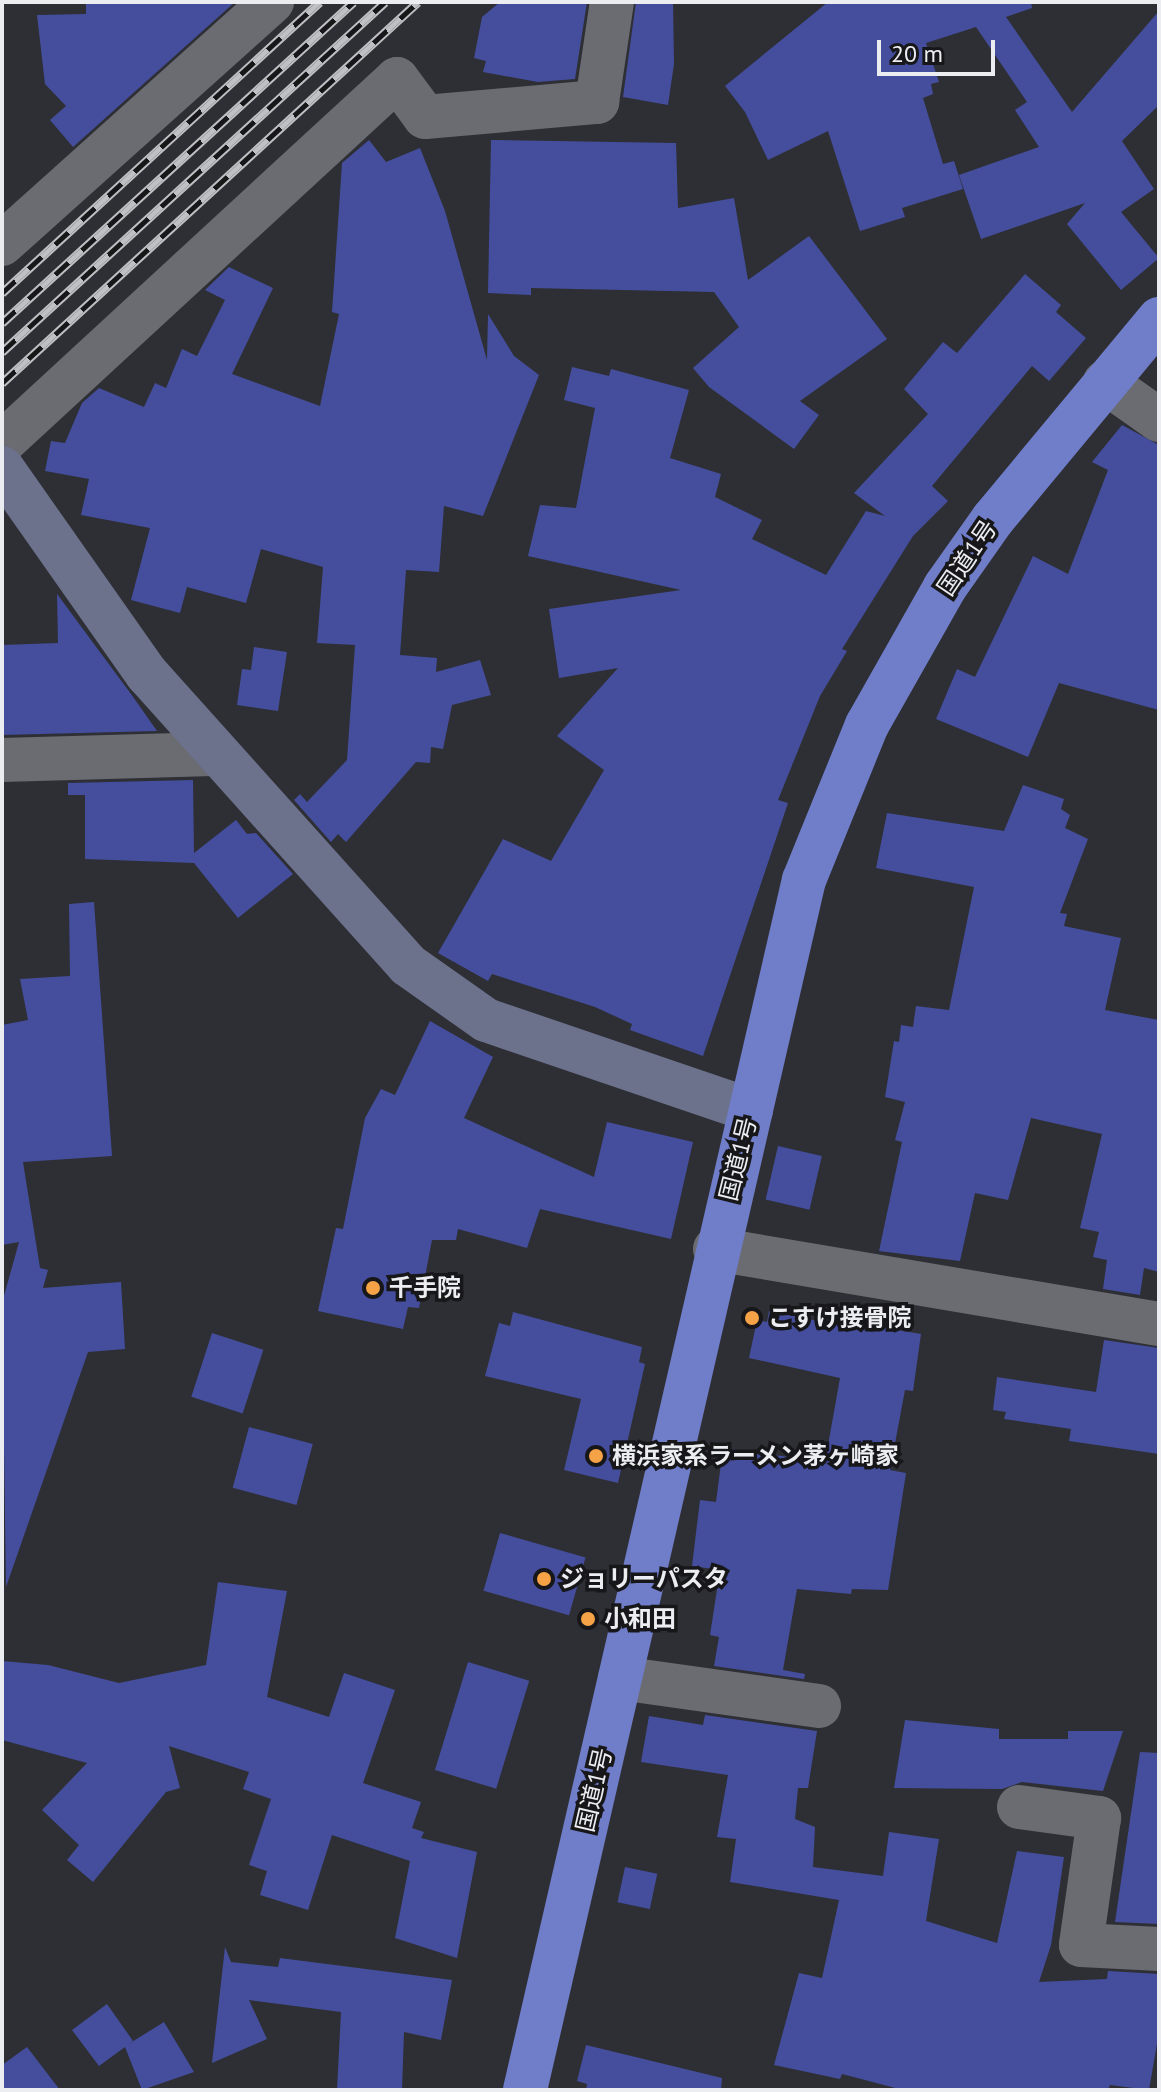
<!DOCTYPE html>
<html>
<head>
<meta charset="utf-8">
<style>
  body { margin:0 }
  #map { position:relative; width:1161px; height:2092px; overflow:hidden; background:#2e2f34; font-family:"PT Sans","Noto Sans JP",sans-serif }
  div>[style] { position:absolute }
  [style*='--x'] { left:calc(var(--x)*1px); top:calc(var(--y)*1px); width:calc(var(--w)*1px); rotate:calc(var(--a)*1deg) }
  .building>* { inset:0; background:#444e9d; transform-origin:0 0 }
  .street>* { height:44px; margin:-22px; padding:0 22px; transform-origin:22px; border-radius:22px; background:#6a6c72 }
  .secondary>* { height:44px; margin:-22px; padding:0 22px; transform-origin:22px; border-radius:22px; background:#6c718c }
  .highway>* { height:44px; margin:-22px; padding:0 22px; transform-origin:22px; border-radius:22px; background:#707eca }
  .rail>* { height:9px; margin-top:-4.5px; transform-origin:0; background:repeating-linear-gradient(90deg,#17171a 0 18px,#bfc0c3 0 36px); box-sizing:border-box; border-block:2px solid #bfc0c3 }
  .dots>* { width:22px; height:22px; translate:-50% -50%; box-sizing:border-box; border:4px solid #17171a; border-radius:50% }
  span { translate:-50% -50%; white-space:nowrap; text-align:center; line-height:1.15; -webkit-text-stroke:7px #17171a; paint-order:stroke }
  .street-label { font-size:24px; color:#ecedf0 }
  .poi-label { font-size:24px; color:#ecedf0; font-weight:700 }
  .left { translate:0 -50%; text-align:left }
  .frame { position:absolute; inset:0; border:4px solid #ecedf0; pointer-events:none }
  .scale { position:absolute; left:877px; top:40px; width:118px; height:36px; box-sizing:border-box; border:4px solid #ecedf0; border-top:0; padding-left:10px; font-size:24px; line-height:28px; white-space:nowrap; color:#ecedf0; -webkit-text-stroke:6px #17171a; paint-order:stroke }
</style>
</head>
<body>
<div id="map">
  <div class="building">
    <i style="clip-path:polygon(86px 2px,235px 2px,73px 147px,50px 120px,66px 106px,45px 84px,37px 15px,86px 14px)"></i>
    <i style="clip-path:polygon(500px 2px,587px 2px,575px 79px,538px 82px,483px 72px,486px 61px,474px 58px,482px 17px)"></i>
    <i style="clip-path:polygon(636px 2px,673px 2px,674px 64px,668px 105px,623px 97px)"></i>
    <i style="clip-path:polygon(828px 2px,1031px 2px,1032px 8px,1006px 17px,1072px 112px,1159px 11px,1159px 105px,1122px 141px,1154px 189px,1121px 212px,1159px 258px,1121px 290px,1067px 224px,1085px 203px,981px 239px,959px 175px,1039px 147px,1015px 110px,1027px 102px,976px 27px,926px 43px,939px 82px,931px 84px,933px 94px,923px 98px,943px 164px,954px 161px,963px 189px,902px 208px,905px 217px,860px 231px,828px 131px,768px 160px,745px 112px,725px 86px)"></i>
    <i style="clip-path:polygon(369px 140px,386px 162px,420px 148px,445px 211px,487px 360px,488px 314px,514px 356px,539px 375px,483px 516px,444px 506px,439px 572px,406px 570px,400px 655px,437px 658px,436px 672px,480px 660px,491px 695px,452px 705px,443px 749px,431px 747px,430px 763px,416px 762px,346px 842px,338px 834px,331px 842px,294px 800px,300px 794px,307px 802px,347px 760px,355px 645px,317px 643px,323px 567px,261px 549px,246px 603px,187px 587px,180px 613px,131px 600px,150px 528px,81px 515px,89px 479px,45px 471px,51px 441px,65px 443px,82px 403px,99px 388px,144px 407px,155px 383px,166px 388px,182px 349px,197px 356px,225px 300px,205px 290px,229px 267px,273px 288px,232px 374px,320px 406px,339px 314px,332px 312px,342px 163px)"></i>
    <i style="clip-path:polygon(491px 140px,676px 143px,678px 208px,734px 198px,748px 280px,809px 236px,887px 339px,800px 401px,819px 415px,794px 449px,709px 387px,693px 368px,739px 327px,714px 292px,531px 288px,531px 295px,488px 293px)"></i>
    <i style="clip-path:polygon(1025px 274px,1061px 305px,1056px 312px,1086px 338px,1049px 381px,1032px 366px,932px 486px,948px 501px,913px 536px,842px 649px,847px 651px,820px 696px,778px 800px,788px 803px,703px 1056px,630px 1030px,632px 1024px,595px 1007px,492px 974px,488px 981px,438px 953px,503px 839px,551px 861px,604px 770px,557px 736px,618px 668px,559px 678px,549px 609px,681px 590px,528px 556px,540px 505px,576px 508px,595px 408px,564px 400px,572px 367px,609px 376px,611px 369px,689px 390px,670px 458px,721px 474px,715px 497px,762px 520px,752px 539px,826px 575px,866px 511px,885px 516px,854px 493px,928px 414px,904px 389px,943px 342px,957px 353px)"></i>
    <i style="clip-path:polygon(1122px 425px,1159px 445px,1159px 710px,1059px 683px,1028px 757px,936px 719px,957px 669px,975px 677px,1033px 556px,1068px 574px,1108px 470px,1092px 462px)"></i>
    <i style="clip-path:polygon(57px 594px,131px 694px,157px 731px,2px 735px,2px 645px,58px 643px)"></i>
    <i style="clip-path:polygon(254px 647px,287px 652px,278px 711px,237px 705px,242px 669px,251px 670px)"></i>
    <i style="clip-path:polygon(193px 780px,194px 853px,236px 820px,247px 834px,256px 833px,293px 874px,238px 918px,194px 863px,85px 859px,85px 795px,68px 795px,68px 783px)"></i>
    <i style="clip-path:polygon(1023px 785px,1064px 799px,1061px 809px,1070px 815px,1065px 828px,1088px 839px,1060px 913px,1067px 914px,1064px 926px,1121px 938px,1105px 1010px,1159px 1020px,1159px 1272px,1144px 1268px,1140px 1295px,1103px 1289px,1107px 1260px,1093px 1257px,1099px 1232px,1080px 1228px,1102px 1134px,1031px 1118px,1008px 1200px,975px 1193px,960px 1261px,879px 1251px,902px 1142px,895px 1140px,905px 1102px,885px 1097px,894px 1041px,899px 1042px,901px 1025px,913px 1027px,916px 1006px,949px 1010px,974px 887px,876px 868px,887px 813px,1004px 831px)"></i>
    <i style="clip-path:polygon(94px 902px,112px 1156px,23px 1162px,40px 1268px,48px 1270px,43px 1288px,121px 1282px,125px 1349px,88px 1352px,6px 1587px,2px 1303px,19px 1242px,2px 1245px,2px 1025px,28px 1020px,20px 979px,70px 976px,69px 904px)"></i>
    <i style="clip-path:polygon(430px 1021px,493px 1057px,464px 1118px,594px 1177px,607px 1122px,693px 1142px,671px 1239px,540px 1209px,527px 1248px,458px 1229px,456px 1240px,432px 1240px,419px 1308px,408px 1307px,403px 1329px,318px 1311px,336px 1228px,343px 1229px,365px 1118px,381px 1089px,395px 1095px)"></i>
    <i style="left:778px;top:1146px;width:45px;height:55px;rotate:13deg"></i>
    <i style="clip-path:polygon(769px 1311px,873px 1332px,874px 1326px,921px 1334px,913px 1391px,905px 1390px,890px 1470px,906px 1473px,888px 1590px,852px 1589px,851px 1594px,797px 1589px,783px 1670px,805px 1674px,804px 1679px,714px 1666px,719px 1637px,710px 1635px,720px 1570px,692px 1566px,700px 1500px,716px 1502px,723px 1448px,825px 1462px,840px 1378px,749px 1358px,757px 1320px,767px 1322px)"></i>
    <i style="clip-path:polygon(513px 1312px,642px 1347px,639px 1362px,645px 1364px,618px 1483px,564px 1470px,581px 1399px,485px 1376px,499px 1323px,510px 1326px)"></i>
    <i style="left:212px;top:1333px;width:54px;height:67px;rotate:18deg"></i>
    <i style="clip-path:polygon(1104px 1340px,1159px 1348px,1159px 1454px,1069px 1441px,1071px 1429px,1004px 1419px,1006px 1412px,993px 1410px,997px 1377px,1096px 1392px)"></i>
    <i style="left:249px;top:1427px;width:66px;height:63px;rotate:15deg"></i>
    <i style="left:500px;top:1533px;width:89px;height:60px;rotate:16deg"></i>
    <i style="clip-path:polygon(218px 1582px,287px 1591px,267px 1697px,329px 1717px,344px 1673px,395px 1690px,363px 1783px,421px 1802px,412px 1828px,424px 1832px,421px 1838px,477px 1852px,457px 1958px,395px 1938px,410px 1861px,332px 1835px,308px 1910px,260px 1895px,267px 1871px,249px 1865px,271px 1799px,243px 1789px,249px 1772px,169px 1746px,180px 1788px,166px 1792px,93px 1882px,67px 1860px,79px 1845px,42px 1810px,87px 1763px,2px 1740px,2px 1661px,48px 1665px,119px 1683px,206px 1665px)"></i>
    <i style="left:468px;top:1662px;width:64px;height:113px;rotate:17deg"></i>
    <i style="clip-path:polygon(705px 1715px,817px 1731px,808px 1788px,798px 1788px,795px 1819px,815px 1827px,813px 1867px,883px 1876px,889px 1832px,939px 1839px,926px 1921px,997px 1943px,1017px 1851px,1064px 1857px,1051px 1945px,1039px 1982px,1107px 1979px,1108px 1971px,1159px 1974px,1159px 2032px,1149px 2090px,1110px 2085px,1108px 2090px,903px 2090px,842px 2074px,840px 2079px,774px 2065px,799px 1973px,822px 1978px,839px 1900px,730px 1882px,736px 1839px,717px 1837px,728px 1775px,641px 1762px,649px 1716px,703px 1725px)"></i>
    <i style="clip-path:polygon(905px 1720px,999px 1729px,999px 1739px,1068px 1739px,1068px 1731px,1123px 1731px,1103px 1791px,1022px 1782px,1002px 1789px,894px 1788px)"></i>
    <i style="clip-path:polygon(1140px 1752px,1159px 1753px,1159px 1924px,1115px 1922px)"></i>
    <i style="left:625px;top:1867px;width:33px;height:36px;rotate:12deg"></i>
    <i style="clip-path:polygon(225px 1947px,231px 1962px,278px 1967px,280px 1958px,452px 1980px,441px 2040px,404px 2032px,402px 2090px,337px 2090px,341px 2012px,249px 2000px,267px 2039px,212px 2063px)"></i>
    <i style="clip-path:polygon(107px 2004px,133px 2041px,127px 2045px,164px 2022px,194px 2072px,142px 2090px,125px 2047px,99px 2066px,72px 2030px)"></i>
    <i style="clip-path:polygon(586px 2045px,722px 2078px,721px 2090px,586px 2090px,587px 2084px,577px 2081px)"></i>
    <i style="clip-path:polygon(27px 2047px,60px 2090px,2px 2090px,2px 2065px)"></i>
  </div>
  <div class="street">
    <i style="--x:2;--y:244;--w:363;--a:-41.9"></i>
    <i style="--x:1105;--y:382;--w:66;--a:35.1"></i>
    <i style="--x:2;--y:443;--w:537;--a:-42.66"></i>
    <i style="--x:397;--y:79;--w:47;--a:53.6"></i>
    <i style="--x:425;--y:117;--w:173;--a:-5"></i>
    <i style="--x:597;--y:102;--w:101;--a:-81.5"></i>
    <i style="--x:2;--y:760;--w:211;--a:-1.6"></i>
    <i style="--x:715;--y:1249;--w:450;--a:9.6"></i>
    <i style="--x:620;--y:1678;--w:201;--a:8"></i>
    <i style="--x:1019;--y:1807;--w:81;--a:7.8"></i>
    <i style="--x:1099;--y:1818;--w:128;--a:98.1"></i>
    <i style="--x:1081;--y:1945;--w:78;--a:2.9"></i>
  </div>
  <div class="secondary">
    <i style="--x:2;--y:468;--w:252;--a:54.9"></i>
    <i style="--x:147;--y:674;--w:391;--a:48.1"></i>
    <i style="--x:408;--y:965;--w:95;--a:35.2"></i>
    <i style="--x:486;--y:1020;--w:280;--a:18.8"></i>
  </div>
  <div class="highway">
    <i style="--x:525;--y:2090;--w:1242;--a:-77.02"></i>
    <i style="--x:804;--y:880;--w:167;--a:-67.9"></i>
    <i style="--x:867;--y:725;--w:159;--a:-60.5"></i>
    <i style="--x:945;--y:587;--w:83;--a:-54.8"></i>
    <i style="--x:993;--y:519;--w:260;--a:-50.3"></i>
  </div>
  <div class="rail">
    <i style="--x:2;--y:293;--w:431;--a:-42.5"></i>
    <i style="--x:2;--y:323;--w:476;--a:-42.4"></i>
    <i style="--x:2;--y:352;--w:519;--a:-42.42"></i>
    <i style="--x:2;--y:383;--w:564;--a:-42.49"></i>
  </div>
  <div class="dots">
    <i style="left:373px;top:1288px;background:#f6a247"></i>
    <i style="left:752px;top:1318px;background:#f6a247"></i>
    <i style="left:596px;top:1456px;background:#f6a247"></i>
    <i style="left:544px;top:1579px;background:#f6a247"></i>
    <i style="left:588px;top:1619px;background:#f6a247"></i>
  </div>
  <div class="street-label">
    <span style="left:967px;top:558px;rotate:-56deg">国道1号</span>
    <span style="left:738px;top:1159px;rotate:-76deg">国道1号</span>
    <span style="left:594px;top:1790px;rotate:-77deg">国道1号</span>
  </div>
  <div class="poi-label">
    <span class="left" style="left:389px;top:1288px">千手院</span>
    <span class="left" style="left:768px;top:1318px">こすけ接骨院</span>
    <span class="left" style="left:612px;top:1456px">横浜家系ラーメン茅ヶ崎家</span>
    <span class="left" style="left:560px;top:1579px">ジョリーパスタ</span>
    <span class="left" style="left:604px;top:1619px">小和田</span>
  </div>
  <div class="frame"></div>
  <div class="scale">20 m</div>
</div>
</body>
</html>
